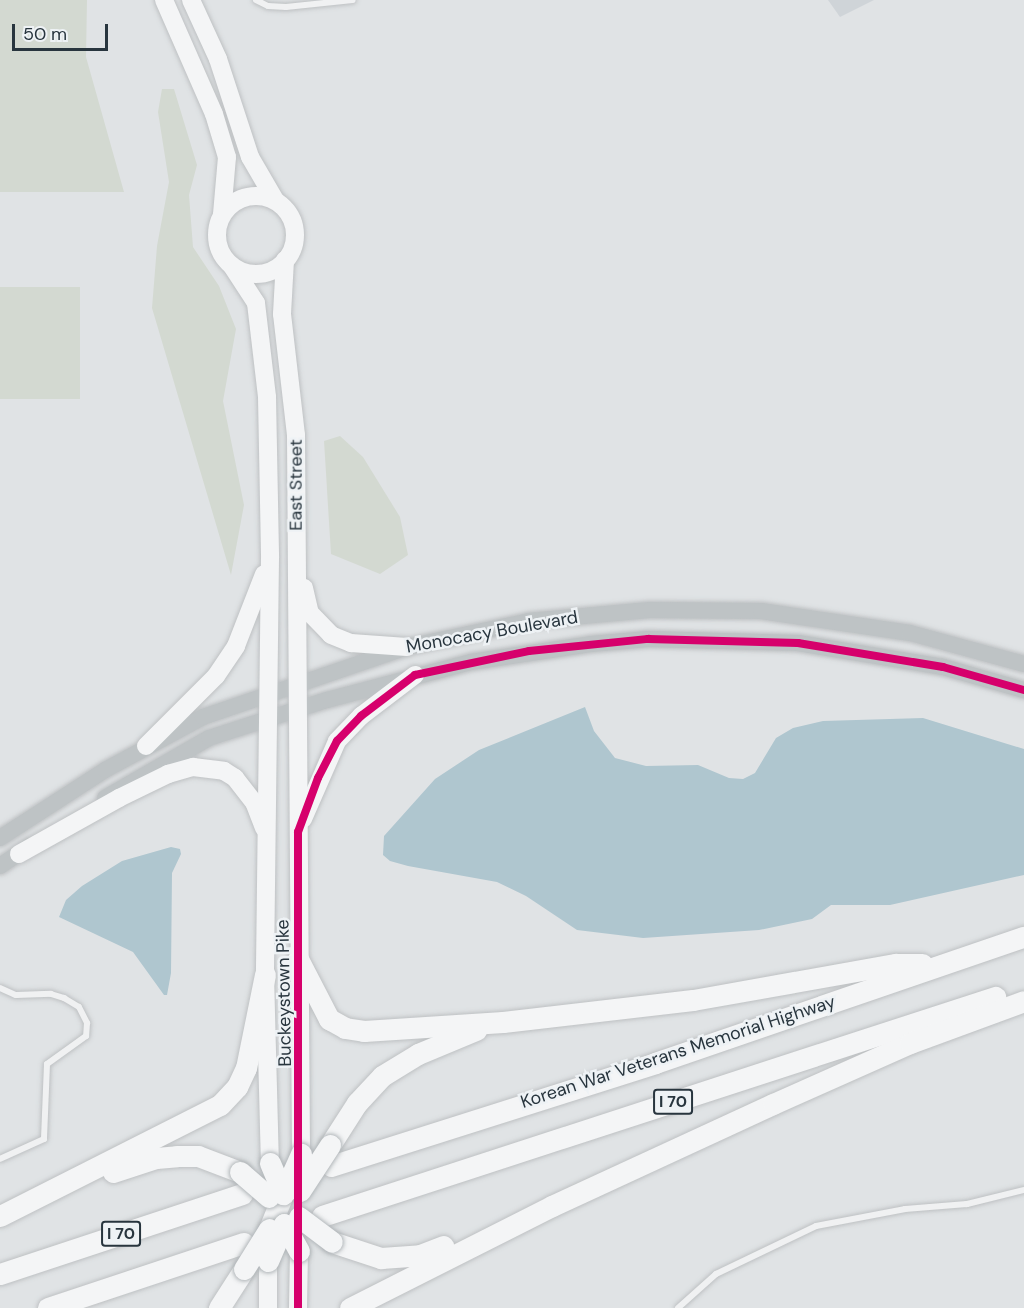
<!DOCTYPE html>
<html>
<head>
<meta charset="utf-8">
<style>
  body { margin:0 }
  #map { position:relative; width:1024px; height:1308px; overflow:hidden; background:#e0e3e5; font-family:"DM Sans",sans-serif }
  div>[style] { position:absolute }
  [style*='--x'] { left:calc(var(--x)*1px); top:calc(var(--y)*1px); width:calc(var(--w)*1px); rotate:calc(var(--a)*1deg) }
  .built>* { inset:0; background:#cfd4d8 }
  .green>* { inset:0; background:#d3d9d1; transform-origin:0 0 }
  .water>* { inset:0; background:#afc6cf }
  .roads { filter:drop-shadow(0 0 2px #bec1c3) drop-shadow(0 0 2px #bec1c3) }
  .lane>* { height:6px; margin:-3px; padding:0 3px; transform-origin:3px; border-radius:3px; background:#f0f1f2 }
  .secondary>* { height:16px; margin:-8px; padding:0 8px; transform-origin:8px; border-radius:8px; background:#bec3c5 }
  .primary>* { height:18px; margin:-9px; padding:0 9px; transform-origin:9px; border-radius:9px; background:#f4f5f6 }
  .primary>.ring { margin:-9px; padding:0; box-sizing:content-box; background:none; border:18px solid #f4f5f6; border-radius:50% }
  .highway>* { height:21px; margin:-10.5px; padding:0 10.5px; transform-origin:10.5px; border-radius:10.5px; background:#f4f5f6 }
  .bridges { filter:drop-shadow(0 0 2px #b2b7ba) drop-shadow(0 0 2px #b2b7ba) }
  .highway-bridge>* { height:21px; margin:-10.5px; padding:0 10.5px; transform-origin:10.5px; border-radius:10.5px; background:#f4f5f6 }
  .cycleway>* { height:8px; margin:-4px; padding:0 4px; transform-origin:4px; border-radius:4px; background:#d6006c }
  span { translate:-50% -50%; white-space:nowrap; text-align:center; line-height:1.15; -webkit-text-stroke:5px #eef2f5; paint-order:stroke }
  .shield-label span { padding:2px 4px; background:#eef2f5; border:2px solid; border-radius:4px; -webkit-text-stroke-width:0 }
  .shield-label { font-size:16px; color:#28353e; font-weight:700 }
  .street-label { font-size:18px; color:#28353e }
  .scale { position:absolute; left:12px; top:24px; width:96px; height:27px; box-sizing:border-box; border:3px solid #28353e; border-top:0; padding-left:8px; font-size:18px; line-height:21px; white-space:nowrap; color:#28353e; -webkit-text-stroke:4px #eef2f5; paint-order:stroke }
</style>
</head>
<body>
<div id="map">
  <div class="built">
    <i style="clip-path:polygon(828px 0,874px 0,840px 17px)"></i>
  </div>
  <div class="green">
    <i style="clip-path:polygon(0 0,87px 0,86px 57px,124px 192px,0 192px)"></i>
    <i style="clip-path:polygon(162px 89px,174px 89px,197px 165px,189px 195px,193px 247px,219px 286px,236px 329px,223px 401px,244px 505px,231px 575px,152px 308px,157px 246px,169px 182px,158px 112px)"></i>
    <i style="left:0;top:287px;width:80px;height:112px"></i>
    <i style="clip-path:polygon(340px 436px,363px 457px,400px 517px,408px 555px,380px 574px,331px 554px,324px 441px)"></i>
  </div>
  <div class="water">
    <i style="clip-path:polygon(585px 707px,594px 731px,615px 758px,646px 766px,698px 765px,729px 778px,743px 779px,755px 773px,776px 738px,793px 728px,823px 721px,923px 718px,1024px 749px,1024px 875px,890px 905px,831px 905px,812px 919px,759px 930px,643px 938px,577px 930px,526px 896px,497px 882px,408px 866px,390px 861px,383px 855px,384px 836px,435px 779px,479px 750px)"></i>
    <i style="clip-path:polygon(171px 847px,180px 849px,181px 854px,172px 873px,171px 973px,167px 995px,164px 995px,133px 952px,59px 917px,66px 900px,82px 886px,122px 861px)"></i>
  </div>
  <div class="roads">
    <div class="lane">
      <i style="--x:256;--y:0;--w:13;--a:27"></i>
      <i style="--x:268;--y:6;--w:18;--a:3"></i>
      <i style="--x:286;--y:7;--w:67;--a:-6"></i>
      <i style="--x:0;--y:988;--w:17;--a:24"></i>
      <i style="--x:16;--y:995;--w:35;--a:-2"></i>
      <i style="--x:51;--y:994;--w:14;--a:17"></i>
      <i style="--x:64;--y:998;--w:17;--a:31"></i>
      <i style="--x:79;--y:1007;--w:18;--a:63"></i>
      <i style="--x:87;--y:1023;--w:13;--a:94"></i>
      <i style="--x:86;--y:1036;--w:48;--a:144.3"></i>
      <i style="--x:47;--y:1064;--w:75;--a:92.3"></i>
      <i style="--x:44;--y:1139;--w:48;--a:155.6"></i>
      <i style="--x:678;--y:1308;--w:51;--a:-41.8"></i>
      <i style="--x:716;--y:1274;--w:111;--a:-25.6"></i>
      <i style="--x:816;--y:1226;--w:91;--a:-10.8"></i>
      <i style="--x:905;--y:1209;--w:62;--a:-4.6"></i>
      <i style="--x:967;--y:1204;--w:59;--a:-13.8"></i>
    </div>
    <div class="secondary">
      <i style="--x:105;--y:798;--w:120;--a:-30"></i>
      <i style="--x:209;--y:738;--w:124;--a:-17.9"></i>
      <i style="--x:327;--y:700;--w:149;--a:-14.8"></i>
      <i style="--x:471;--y:662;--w:121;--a:-8.5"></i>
      <i style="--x:591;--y:644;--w:57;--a:-5"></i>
      <i style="--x:648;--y:639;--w:150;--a:1.5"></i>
      <i style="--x:798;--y:643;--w:147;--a:9.4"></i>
      <i style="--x:943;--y:667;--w:84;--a:15.9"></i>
      <i style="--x:0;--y:838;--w:125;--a:-32.9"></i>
      <i style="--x:105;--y:770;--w:111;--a:-28.4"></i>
      <i style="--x:203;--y:717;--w:216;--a:-18.9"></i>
      <i style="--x:407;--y:647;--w:125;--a:-12"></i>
      <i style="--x:529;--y:621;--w:121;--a:-5.2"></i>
      <i style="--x:650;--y:610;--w:111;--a:0.5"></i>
      <i style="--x:761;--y:611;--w:151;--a:8.4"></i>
      <i style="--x:910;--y:633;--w:118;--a:15.2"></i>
      <i style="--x:0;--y:866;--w:36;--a:-34"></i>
    </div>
    <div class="primary">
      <i style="--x:164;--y:0;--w:124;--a:66.3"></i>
      <i style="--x:214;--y:114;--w:45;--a:73.2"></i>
      <i style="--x:227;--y:157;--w:57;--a:95"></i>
      <i style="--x:191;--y:0;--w:65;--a:65.4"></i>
      <i style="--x:218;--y:59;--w:103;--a:71.9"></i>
      <i style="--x:250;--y:157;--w:50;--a:59.8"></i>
      <i class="ring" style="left:217px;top:196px;width:60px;height:60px"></i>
      <i style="--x:285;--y:260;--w:54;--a:93.2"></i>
      <i style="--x:282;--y:314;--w:122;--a:83.4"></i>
      <i style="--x:296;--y:435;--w:719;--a:89.6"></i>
      <i style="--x:232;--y:266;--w:44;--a:57"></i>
      <i style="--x:256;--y:303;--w:95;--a:83.3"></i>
      <i style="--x:267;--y:397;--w:161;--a:88.9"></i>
      <i style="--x:270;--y:558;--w:417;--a:90.7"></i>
      <i style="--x:265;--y:975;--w:188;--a:88.5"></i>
      <i style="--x:304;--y:588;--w:26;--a:77"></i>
      <i style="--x:310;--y:613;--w:30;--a:46"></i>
      <i style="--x:331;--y:635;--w:22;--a:22"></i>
      <i style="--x:351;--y:643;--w:56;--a:4.1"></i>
      <i style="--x:146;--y:746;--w:99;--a:-45"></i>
      <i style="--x:216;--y:676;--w:36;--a:-56"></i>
      <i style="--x:236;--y:646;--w:77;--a:-68.7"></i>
      <i style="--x:303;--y:819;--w:85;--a:-66.4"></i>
      <i style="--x:337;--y:741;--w:35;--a:-46"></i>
      <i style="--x:361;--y:716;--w:68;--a:-37.2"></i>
      <i style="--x:19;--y:854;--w:115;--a:-29.2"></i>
      <i style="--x:119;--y:798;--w:55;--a:-26.1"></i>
      <i style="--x:168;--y:774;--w:26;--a:-16"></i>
      <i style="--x:193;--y:767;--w:31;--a:7"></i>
      <i style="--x:224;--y:771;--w:13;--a:32"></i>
      <i style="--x:235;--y:778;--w:31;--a:52"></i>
      <i style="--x:254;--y:802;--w:28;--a:69"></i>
      <i style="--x:268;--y:1261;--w:47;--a:90"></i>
      <i style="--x:298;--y:1308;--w:57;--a:-89"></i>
    </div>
    <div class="highway">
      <i style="--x:298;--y:959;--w:68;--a:62.7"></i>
      <i style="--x:329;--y:1019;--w:18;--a:29"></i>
      <i style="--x:345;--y:1028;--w:19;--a:9"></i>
      <i style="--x:364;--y:1031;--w:139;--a:-3.7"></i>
      <i style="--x:503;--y:1022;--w:191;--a:-6.6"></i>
      <i style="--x:693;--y:1000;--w:206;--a:-10.1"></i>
      <i style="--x:896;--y:964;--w:26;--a:0"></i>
      <i style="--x:330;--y:1145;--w:50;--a:-57.3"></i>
      <i style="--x:357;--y:1103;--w:37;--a:-47"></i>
      <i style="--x:382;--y:1076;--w:42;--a:-31.4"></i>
      <i style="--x:418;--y:1054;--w:63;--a:-22.5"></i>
      <i style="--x:331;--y:1166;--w:340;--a:-17.6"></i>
      <i style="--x:655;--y:1063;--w:390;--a:-18.9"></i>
      <i style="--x:113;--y:1172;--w:45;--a:-18"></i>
      <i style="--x:156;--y:1158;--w:21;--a:-5"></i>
      <i style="--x:177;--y:1156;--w:21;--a:0"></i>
      <i style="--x:198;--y:1156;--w:45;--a:20.9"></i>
      <i style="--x:0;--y:1216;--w:246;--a:-26.8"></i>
      <i style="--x:220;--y:1105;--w:25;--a:-47"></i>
      <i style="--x:237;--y:1087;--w:21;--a:-65"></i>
      <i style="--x:246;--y:1068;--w:95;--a:-78.5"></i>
      <i style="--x:322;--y:1216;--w:708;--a:-18.03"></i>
      <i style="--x:269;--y:1229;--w:38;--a:-68"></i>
      <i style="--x:332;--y:1242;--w:52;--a:18.1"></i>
      <i style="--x:381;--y:1258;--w:39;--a:-4"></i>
      <i style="--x:420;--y:1255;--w:25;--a:-21"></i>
      <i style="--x:0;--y:1274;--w:255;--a:-18.3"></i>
      <i style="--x:48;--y:1308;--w:206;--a:-18.4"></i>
      <i style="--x:219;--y:1308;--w:46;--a:-57.3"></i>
      <i style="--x:350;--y:1308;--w:226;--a:-26.8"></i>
      <i style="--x:552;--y:1206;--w:243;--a:-24.8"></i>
      <i style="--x:773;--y:1104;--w:150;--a:-24"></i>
      <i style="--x:910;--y:1043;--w:121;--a:-20.2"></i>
    </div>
  </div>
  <div class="bridges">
    <div class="highway-bridge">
      <i style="--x:270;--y:1163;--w:34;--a:67"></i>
      <i style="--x:240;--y:1172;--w:38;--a:41"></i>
      <i style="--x:300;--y:1191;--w:55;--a:-56.9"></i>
      <i style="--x:283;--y:1194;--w:44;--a:-65.8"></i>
      <i style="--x:299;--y:1217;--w:41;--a:37.1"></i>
      <i style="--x:284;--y:1224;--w:31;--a:61"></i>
      <i style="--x:268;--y:1261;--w:40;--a:-66.6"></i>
      <i style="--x:244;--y:1269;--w:47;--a:-58"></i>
    </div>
  </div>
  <div class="cycleway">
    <i style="--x:298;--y:1308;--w:476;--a:-90"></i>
    <i style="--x:298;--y:832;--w:58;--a:-69.7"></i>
    <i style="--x:318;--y:778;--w:42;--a:-62.8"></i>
    <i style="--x:337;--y:741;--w:35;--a:-46"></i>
    <i style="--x:361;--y:716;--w:68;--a:-37.2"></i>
    <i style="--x:415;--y:675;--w:116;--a:-11.9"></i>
    <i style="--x:529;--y:651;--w:120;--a:-5.8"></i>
    <i style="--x:648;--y:639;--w:150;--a:1.5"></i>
    <i style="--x:798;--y:643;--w:147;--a:9.4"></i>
    <i style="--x:943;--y:667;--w:84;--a:15.9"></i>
  </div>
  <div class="shield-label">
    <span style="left:673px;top:1102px">I 70</span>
    <span style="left:121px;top:1234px">I 70</span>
  </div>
  <div class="street-label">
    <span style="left:296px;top:485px;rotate:-90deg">East Street</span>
    <span style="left:492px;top:632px;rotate:-10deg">Monocacy Boulevard</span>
    <span style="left:284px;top:993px;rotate:-91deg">Buckeystown Pike</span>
    <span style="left:678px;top:1052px;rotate:-18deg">Korean War Veterans Memorial Highway</span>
  </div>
  <div class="scale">50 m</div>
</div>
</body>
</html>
